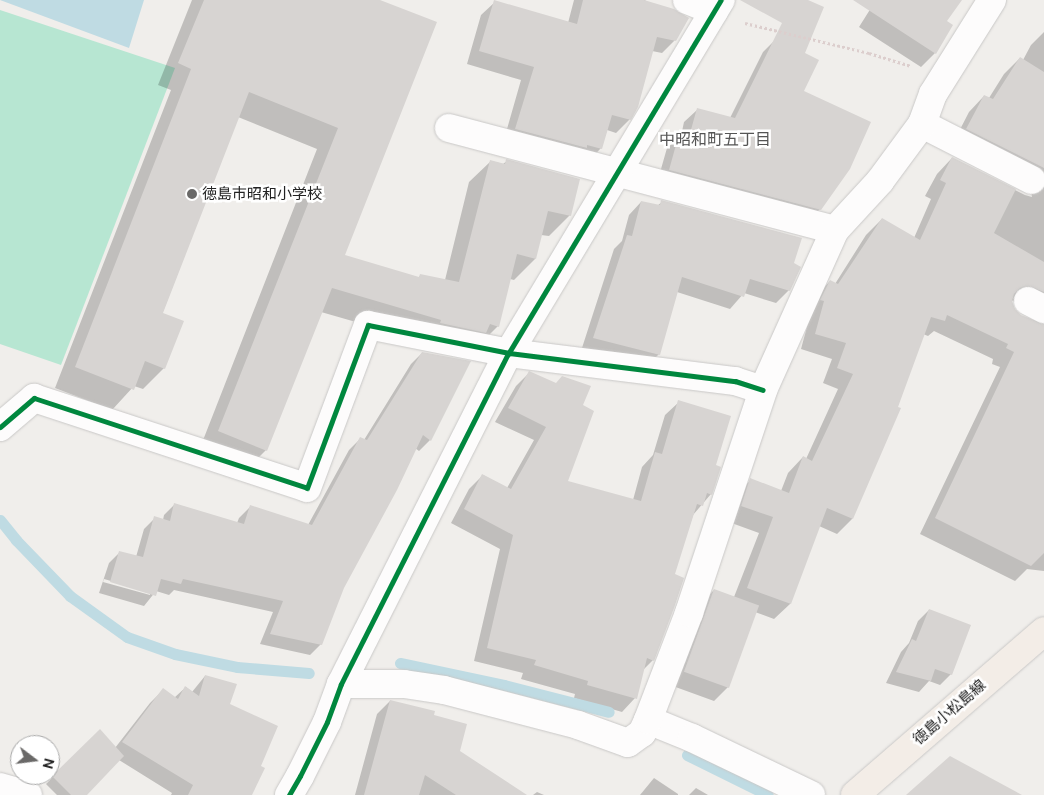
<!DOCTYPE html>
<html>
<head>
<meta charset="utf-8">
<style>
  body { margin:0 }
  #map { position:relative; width:1044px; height:795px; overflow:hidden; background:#f0eeeb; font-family:Ubuntu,"Noto Sans JP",sans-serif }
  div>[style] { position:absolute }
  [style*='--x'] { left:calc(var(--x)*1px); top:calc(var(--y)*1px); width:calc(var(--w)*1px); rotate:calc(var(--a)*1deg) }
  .pitch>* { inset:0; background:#b7e6d2 }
  .water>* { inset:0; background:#bfdbe3 }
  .shadow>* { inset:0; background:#0003 }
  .stream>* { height:11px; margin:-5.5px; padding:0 5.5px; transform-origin:5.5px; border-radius:5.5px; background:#bfdbe3 }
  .building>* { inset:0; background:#d7d4d2; transform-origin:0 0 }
  .path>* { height:3px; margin-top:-1.5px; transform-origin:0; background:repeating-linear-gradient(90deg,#dccecd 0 2.5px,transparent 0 5px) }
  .roads { filter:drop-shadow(0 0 1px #c9c8c7) drop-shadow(0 0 1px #c9c8c7) }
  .minor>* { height:28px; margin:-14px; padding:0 14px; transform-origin:14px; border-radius:14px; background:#fdfcfc }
  .major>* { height:28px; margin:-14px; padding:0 14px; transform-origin:14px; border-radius:14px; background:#f3ede7 }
  .cycleway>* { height:5px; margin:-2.5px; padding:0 2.5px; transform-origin:2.5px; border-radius:2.5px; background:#00873e }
  .dots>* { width:14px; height:14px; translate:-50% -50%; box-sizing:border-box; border:2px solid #fff; border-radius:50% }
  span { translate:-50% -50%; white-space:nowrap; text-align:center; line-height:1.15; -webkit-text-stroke:5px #fff; paint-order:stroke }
  .poi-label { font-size:15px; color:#222 }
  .left { translate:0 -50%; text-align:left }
  .street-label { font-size:15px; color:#222 }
  .neighbourhood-label { font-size:16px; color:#555 }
  .north { position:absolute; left:10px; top:735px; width:50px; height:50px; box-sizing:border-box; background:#fff; border:1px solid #a7a7a7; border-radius:50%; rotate:105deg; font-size:14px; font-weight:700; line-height:20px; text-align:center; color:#222 }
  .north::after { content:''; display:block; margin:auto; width:18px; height:22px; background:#6a6968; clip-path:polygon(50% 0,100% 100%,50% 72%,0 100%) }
</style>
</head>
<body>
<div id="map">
  <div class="pitch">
    <i style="clip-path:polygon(0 10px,175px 68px,61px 365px,0 344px)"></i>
  </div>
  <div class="water">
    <i style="clip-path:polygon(0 0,144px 0,129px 48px)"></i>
  </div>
  <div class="shadow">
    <i style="clip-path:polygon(192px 0,377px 0,343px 256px,418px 278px,420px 276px,445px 280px,469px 182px,491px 161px,503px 164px,507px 161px,570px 215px,549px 236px,541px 235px,535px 259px,514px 280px,510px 279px,498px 326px,477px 347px,422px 341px,321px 312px,266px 450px,245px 471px,198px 453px,317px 149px,238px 117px,162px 314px,164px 368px,143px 389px,134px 386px,112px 410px,55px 388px,171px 90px,158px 85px)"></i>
    <i style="clip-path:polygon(574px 0,645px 0,675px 40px,662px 53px,652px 51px,630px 119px,616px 133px,607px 130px,601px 148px,588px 162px,503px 143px,521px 80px,467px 64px,481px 15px,495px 2px,568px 23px)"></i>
    <i style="clip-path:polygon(876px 0,960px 0,945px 21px,935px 53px,921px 67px,859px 27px)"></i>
    <i style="clip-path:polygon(1044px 32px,1044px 322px,1036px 310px,1011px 300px,1014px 310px,1020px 316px,1044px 326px,1044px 571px,1027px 569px,1015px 581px,920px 534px,1000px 367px,992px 364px,993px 359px,934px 331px,928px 336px,923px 334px,897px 408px,899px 409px,852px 519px,837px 534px,819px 526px,790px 604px,774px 619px,755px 612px,728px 687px,714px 701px,670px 685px,700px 604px,714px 590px,734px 597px,759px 533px,726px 521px,735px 495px,751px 480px,781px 491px,788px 473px,803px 457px,806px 459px,838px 389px,823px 383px,832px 359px,801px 349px,815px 297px,830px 281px,835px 284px,866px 235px,882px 219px,914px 238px,931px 199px,925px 196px,937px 174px,952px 158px,1025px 195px,1032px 197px,1030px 187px,952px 145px,969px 112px,984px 96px,989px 98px,1004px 74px,1020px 58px,1023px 60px,1031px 45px)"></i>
    <i style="clip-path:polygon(776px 39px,802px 92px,820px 209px,807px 222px,657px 183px,667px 148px,681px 136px,684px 122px,697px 110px,730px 118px,763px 52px)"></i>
    <i style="clip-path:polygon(641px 202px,657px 206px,662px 202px,793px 264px,789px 290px,776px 303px,744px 293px,730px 309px,677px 292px,659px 354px,646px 367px,581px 351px,614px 249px,622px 241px,629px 215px)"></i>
    <i style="clip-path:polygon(evenodd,422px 353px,430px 440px,419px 451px,415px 448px,342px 588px,321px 644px,310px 655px,260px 644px,273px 612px,174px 590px,169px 595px,156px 591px,144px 606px,99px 593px,109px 563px,120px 552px,136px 557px,144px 529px,155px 518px,163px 520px,164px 515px,175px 504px,237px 523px,239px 518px,250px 507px,308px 525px,349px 450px,360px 439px,364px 440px,411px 364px,422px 353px,104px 579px,150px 592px,150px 595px,103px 582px,104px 579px)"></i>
    <i style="clip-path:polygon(529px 373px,581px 405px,566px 482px,633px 500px,642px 467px,653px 455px,665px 415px,679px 402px,715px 466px,711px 494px,693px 515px,673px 575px,653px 660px,643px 670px,635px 698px,622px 712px,574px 698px,575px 694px,521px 679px,523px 673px,474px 661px,500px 549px,451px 523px,469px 489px,483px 475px,507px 488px,534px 440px,495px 422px,516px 386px)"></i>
    <i style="clip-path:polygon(929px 610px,951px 674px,940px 685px,929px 681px,919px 692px,886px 683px,901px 652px,909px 643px,918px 621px)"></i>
    <i style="clip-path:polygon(205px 676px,229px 705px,259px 767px,251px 795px,171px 795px,172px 793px,119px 760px,85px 795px,57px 795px,46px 784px,100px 731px,115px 748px,150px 703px,163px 690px,174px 698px,186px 687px,192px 692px)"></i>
    <i style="clip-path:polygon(390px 701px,433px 716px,458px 752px,524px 795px,355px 795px,377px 714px)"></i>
    <i style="clip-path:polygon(654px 778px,678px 794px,678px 795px,640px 795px)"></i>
    <i style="clip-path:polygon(696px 788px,708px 795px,689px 795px)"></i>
    <i style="clip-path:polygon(537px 792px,544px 795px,533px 795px)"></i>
  </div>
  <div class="stream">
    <i style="--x:0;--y:520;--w:26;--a:51"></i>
    <i style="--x:16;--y:540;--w:78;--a:46"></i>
    <i style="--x:70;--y:596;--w:70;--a:35.7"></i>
    <i style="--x:127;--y:637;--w:51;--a:19.5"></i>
    <i style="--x:175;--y:654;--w:63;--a:11.8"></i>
    <i style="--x:237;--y:667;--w:72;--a:4.8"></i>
    <i style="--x:400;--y:663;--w:106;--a:11.9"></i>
    <i style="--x:504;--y:685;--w:108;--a:14.4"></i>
    <i style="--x:687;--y:755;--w:90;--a:26.3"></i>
  </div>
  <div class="building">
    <i style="clip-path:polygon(204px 0,380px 0,437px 22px,345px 255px,419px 277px,420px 274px,459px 282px,490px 160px,505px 164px,506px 159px,580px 179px,571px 216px,548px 211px,536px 259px,517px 254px,499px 327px,490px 324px,486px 333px,440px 323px,441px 320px,332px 288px,267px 451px,218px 431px,338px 128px,249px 92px,163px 313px,184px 321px,165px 369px,145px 361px,134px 390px,75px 367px,191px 69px,178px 63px)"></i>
    <i style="clip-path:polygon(494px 0,577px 24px,583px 0,644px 0,674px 9px,689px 18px,676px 41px,657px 37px,638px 107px,631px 120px,612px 115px,602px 149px,587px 145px,587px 148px,515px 129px,534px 67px,479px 51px)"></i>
    <i style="clip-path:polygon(740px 0,808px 0,824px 7px,805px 53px,819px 60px,804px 91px,871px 122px,850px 169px,821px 210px,669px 170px,679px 134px,689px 137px,697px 108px,735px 118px,782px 23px)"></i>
    <i style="clip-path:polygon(853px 0,962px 0,947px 21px,953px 25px,936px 54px)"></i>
    <i style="clip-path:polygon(1020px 57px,1044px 72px,1044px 168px,966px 129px,984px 95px,993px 99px)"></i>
    <i style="clip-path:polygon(952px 157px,1016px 189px,994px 233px,1044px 262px,1044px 292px,1027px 286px,1020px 288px,1014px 294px,1012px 301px,1015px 309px,1021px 315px,1044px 324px,1044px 553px,1031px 566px,935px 518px,1014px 352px,1006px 348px,1008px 344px,947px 315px,945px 321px,931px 317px,898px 407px,901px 408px,853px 519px,827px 508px,791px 604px,747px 588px,773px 517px,741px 506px,750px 478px,789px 493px,803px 456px,812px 461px,853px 374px,837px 368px,846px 343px,815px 334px,824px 301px,820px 300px,830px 280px,838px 284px,882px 218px,920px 240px,946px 183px,940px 180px)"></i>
    <i style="clip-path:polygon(661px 200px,802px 238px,794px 263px,801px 267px,790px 291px,750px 279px,744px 297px,682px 277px,660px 355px,593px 338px,627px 235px,632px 236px,641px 201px,660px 205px)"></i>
    <i style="clip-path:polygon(422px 352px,471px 361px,431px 441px,423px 435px,397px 490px,344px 588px,322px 645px,270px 634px,283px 601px,183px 579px,181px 584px,161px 579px,156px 596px,110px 582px,119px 551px,143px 557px,154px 516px,170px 521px,174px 503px,244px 524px,250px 505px,312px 525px,360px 437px,367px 440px)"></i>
    <i style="clip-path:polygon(529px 371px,556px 383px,562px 376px,591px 386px,583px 405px,594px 411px,568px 481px,641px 501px,655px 452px,662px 454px,678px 400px,731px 416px,716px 465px,721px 467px,712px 495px,707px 493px,703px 506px,697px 504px,675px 574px,684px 578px,674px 608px,654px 661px,647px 658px,637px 699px,587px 685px,588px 681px,534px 665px,536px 660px,487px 648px,513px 535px,464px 509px,482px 474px,511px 489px,546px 427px,508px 408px)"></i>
    <i style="left:714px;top:589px;width:48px;height:88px;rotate:20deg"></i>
    <i style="clip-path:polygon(929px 609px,971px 625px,952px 675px,935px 669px,931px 681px,896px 672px,912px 639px,916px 641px)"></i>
    <i style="clip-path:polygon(205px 675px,237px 684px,230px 704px,278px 726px,261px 766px,265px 768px,252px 795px,188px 795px,193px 785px,122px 742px,163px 688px,178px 699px,185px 686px,199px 696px)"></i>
    <i style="clip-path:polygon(390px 700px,435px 711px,434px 715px,467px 724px,460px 751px,527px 795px,456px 795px,425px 775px,419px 795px,364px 795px)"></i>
    <i style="clip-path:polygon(100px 729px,124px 756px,87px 795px,71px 795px,52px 776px)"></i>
    <i style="clip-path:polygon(950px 756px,1022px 795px,906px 795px)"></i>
  </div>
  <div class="path">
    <i style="--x:745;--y:23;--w:128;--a:13.6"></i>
    <i style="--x:869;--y:53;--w:44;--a:17.2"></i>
  </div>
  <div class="roads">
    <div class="minor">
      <i style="--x:687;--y:0;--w:29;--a:22"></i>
      <i style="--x:922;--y:124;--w:123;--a:27"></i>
      <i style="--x:449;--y:128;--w:399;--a:14.8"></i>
      <i style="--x:1028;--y:301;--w:18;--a:27"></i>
      <i style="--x:0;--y:427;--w:45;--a:-40.5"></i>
      <i style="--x:34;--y:398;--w:287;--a:18.2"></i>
      <i style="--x:307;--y:488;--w:174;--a:-69.5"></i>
      <i style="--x:368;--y:325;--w:144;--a:11.2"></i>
      <i style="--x:509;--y:353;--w:228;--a:7.1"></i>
      <i style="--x:735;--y:381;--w:29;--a:18"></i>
      <i style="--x:341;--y:684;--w:63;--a:0"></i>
      <i style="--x:404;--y:684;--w:40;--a:8.5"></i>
      <i style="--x:444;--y:690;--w:138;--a:14.6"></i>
      <i style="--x:578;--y:725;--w:53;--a:19.8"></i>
      <i style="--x:628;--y:743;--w:17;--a:-36"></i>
      <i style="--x:642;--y:733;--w:14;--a:-65"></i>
      <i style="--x:648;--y:720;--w:48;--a:22.2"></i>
      <i style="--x:692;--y:738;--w:132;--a:25.6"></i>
      <i style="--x:648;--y:720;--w:115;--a:-69"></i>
      <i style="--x:689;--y:613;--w:235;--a:-71.6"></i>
      <i style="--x:763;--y:390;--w:175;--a:-65.8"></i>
      <i style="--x:835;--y:230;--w:67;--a:-47.4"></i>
      <i style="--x:880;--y:181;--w:71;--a:-53.6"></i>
      <i style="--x:922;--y:124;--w:32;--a:-70"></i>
      <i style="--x:933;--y:94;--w:111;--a:-57.9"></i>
      <i style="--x:0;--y:787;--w:29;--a:16"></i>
      <i style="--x:289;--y:795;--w:22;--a:-60"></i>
      <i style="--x:300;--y:776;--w:60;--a:-63.4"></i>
      <i style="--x:327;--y:722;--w:40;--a:-69.8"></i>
      <i style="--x:341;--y:684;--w:370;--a:-63.2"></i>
      <i style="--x:508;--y:354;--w:413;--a:-59"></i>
    </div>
    <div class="major">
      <i style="--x:855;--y:795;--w:250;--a:-40.9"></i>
    </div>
  </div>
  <div class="cycleway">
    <i style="--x:0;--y:427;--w:45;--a:-40.5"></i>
    <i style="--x:34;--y:398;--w:287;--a:18.2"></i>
    <i style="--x:307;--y:488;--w:174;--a:-69.5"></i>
    <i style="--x:368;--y:325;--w:144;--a:11.2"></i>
    <i style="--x:509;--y:353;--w:228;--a:7.1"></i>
    <i style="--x:735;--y:381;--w:29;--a:18"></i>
    <i style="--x:289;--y:795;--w:22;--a:-60"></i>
    <i style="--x:300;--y:776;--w:60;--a:-63.4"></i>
    <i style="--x:327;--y:722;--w:40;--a:-69.8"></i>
    <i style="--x:341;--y:684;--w:370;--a:-63.2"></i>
    <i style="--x:508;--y:354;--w:413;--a:-59"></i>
  </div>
  <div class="dots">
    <i style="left:192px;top:194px;background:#6a6968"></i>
  </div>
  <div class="poi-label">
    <span class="left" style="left:202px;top:194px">徳島市昭和小学校</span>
  </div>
  <div class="street-label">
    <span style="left:949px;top:712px;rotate:-41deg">徳島小松島線</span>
  </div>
  <div class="neighbourhood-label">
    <span style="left:715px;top:139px">中昭和町五丁目</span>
  </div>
  <div class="north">N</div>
</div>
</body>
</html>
